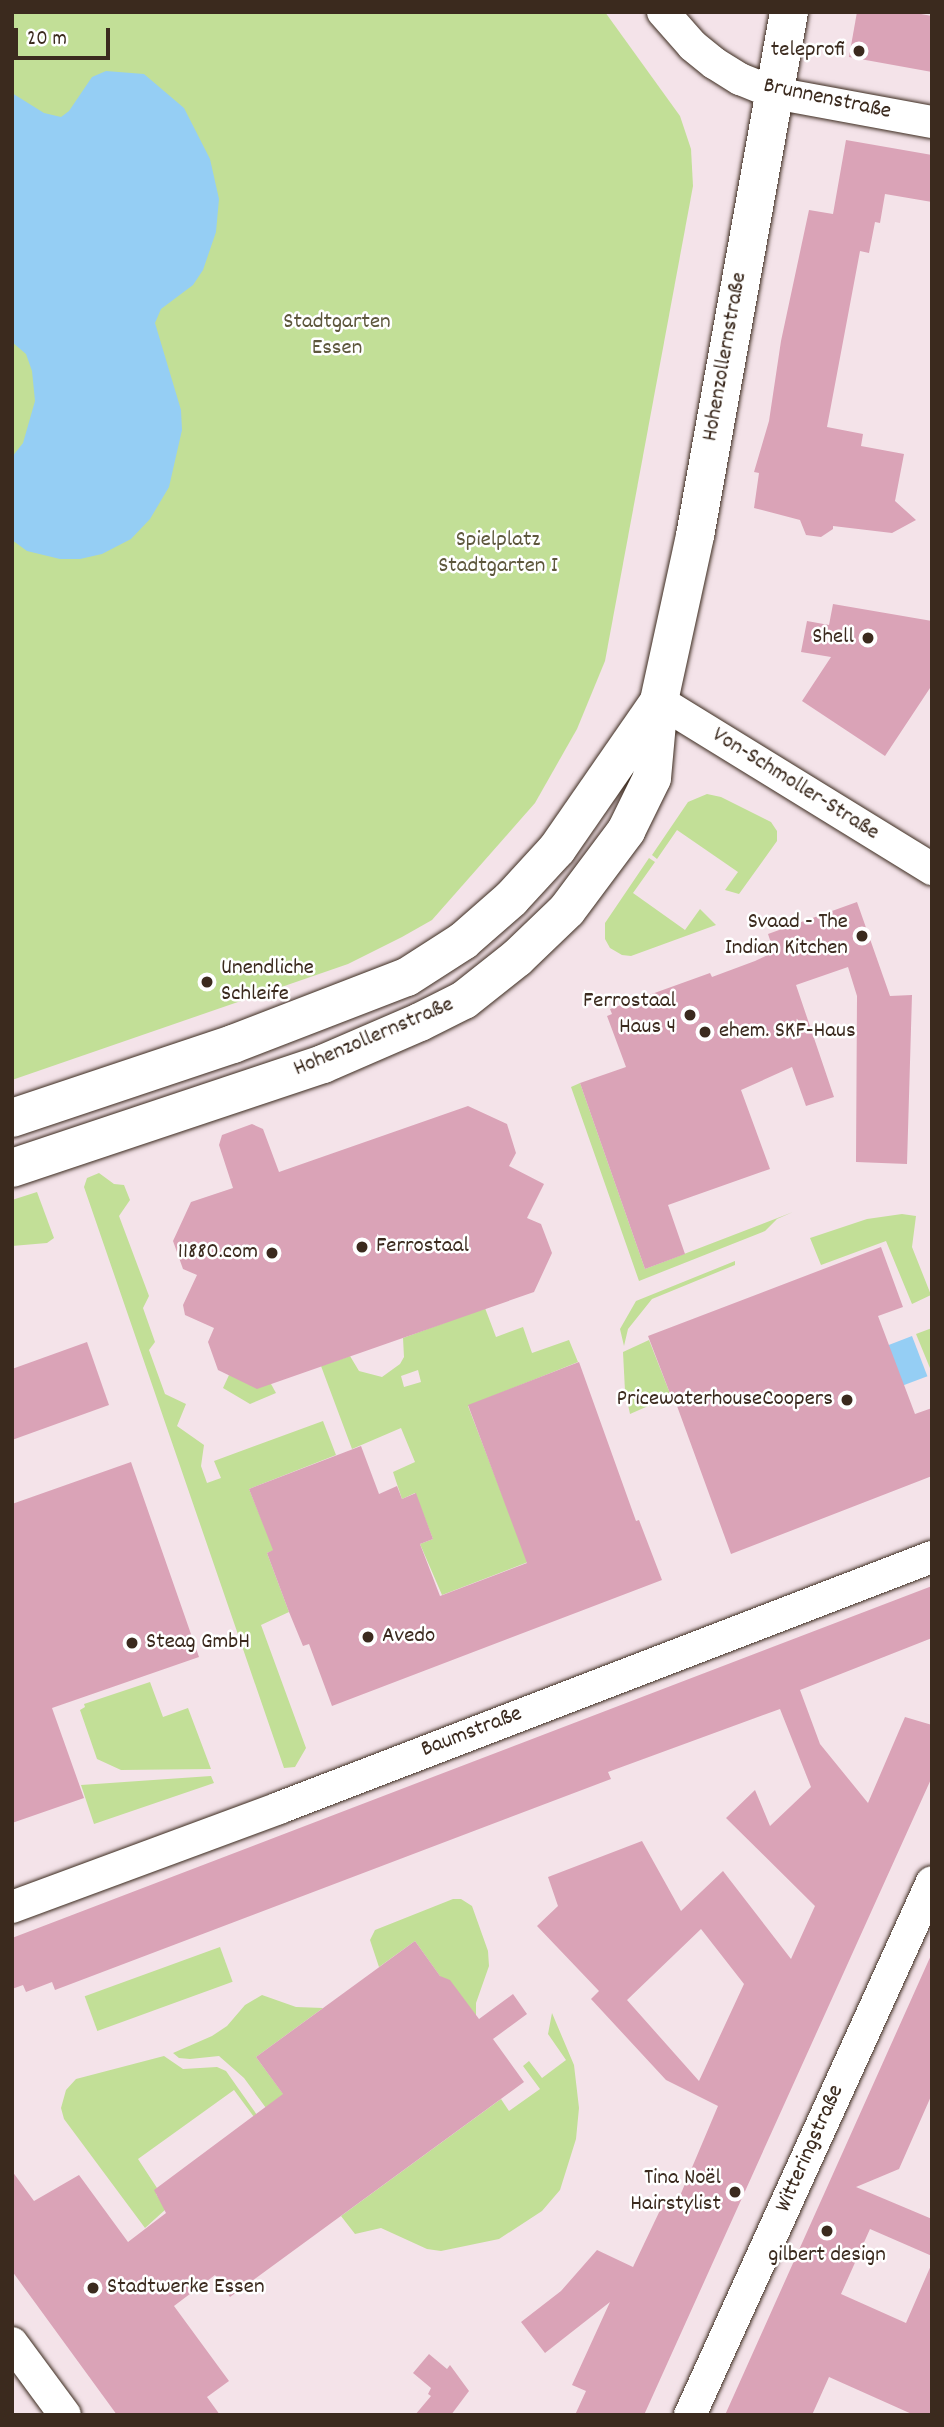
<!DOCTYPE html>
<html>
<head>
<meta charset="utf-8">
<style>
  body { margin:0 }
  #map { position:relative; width:944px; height:2427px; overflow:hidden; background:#f4e3e9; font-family:Dekko,sans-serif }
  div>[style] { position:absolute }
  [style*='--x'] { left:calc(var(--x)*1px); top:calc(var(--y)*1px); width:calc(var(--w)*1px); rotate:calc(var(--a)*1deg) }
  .green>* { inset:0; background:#c2df97; transform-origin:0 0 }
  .water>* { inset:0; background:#95cef4; transform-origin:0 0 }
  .building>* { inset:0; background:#daa3b7 }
  .roads { filter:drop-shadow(0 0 2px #3b2a1e) drop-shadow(0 0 2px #3b2a1e) }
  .minor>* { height:32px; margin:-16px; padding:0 16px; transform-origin:16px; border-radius:16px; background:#fff }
  .major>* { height:38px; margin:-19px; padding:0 19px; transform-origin:19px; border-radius:19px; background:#fff }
  .dots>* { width:19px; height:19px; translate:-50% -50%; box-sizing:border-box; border:4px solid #fff; border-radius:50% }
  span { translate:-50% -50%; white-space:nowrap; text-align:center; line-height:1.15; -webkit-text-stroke:5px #fff; paint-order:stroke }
  .poi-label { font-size:23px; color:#3b2a1e }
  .right { translate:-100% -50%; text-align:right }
  .left { translate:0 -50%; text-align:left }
  .street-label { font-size:23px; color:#3b2a1e }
  .park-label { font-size:23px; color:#5d573c }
  .frame { position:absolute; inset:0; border:14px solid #3b2a1e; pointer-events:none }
  .scale { position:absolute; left:14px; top:28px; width:96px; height:32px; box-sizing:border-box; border:4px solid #3b2a1e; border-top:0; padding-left:9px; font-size:21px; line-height:24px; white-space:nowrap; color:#3b2a1e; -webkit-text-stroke:5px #fff; paint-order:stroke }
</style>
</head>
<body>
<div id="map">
  <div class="green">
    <i style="clip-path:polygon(12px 12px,605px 12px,680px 116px,691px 149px,693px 186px,605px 661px,577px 729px,535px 803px,432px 920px,402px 937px,348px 964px,12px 1080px)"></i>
    <i style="clip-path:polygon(707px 794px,721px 797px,771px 822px,777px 831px,777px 841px,739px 894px,725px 890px,738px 872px,677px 830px,657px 859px,652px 855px,688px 802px)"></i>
    <i style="clip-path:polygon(649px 858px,655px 862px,633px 893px,685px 930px,700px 909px,716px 925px,631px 956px,622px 955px,610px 948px,605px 939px,605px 923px)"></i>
    <i style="clip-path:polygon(580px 1083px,645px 1269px,793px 1212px,777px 1219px,765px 1231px,639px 1281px,571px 1087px)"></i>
    <i style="clip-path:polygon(99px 1173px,114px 1184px,124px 1185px,130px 1200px,119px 1216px,149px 1296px,143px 1308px,155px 1342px,149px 1350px,165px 1394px,186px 1404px,177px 1426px,204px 1445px,201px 1466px,207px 1483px,221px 1478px,214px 1461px,323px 1421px,336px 1455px,249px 1489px,274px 1550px,267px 1553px,289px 1612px,261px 1625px,306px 1748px,295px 1767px,284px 1768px,84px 1187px,87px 1178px)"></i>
    <i style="clip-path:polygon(37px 1192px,54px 1238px,47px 1243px,12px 1246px,12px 1200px)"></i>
    <i style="clip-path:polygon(902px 1214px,916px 1216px,912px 1247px,931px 1295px,912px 1304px,886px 1241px,821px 1265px,810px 1238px,867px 1219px)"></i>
    <i style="clip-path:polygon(735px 1261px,735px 1265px,652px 1299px,628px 1329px,624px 1346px,620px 1329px,636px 1301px)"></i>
    <i style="clip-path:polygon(evenodd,485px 1308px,496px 1337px,523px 1327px,532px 1353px,569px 1340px,578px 1362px,468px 1406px,528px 1562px,442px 1595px,420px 1544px,433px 1539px,415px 1493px,402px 1499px,393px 1472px,415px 1462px,401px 1428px,352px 1449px,321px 1366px,350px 1356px,359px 1371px,382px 1377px,400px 1364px,404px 1357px,403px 1338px,485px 1308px,418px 1370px,421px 1382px,404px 1387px,401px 1376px,418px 1370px)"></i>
    <i style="clip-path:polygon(932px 1328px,932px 1373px,916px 1334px)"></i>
    <i style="clip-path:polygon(649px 1340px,671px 1396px,630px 1414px,625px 1391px,623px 1352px)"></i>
    <i style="clip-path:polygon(229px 1375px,271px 1384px,276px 1393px,250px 1404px,223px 1388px)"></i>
    <i style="clip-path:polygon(150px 1682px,163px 1717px,188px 1708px,211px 1769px,121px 1770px,97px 1759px,80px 1710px,85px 1707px,84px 1704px)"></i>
    <i style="clip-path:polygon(211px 1776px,214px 1783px,94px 1824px,81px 1785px)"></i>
    <i style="clip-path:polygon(453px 1899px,461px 1899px,472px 1906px,488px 1951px,489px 1966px,476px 2003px,476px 2016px,442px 1979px,415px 1941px,379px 1967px,370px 1940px,375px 1930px)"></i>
    <i style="left:220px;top:1947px;width:37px;height:144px;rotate:70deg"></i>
    <i style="clip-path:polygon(262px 1995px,296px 2007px,323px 2008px,256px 2057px,284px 2095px,266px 2108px,244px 2078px,219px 2056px,190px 2059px,179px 2058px,173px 2053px,212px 2036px,227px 2026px,245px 2005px)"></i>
    <i style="clip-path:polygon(552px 2013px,574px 2065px,579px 2108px,576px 2139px,560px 2190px,542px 2211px,499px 2239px,441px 2251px,427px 2249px,381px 2228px,355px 2234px,341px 2216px,501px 2099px,509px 2111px,540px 2089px,523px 2066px,529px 2061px,542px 2078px,566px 2060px,548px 2034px)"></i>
    <i style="clip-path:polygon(164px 2056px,183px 2069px,217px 2067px,226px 2071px,257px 2115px,254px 2117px,234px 2090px,138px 2159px,157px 2188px,156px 2194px,166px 2209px,145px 2228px,64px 2119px,61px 2108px,66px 2090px,76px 2079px)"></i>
  </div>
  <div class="water">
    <i style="clip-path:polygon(106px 71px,144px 74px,184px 108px,210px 159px,219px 199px,216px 232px,203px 270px,193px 285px,161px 309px,155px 323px,181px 410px,182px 430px,169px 487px,150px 519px,131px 539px,102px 554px,80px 559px,60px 559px,27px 551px,12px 540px,12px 457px,23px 443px,35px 401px,32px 371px,26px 354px,12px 342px,12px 93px,44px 113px,61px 117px,69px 111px,92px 77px)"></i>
    <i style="left:912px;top:1336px;width:43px;height:27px;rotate:69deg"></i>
  </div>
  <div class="building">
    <i style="clip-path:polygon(857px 12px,910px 12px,932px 16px,932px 72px,849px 57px)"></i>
    <i style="clip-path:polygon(846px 140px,932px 155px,932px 202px,885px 194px,880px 223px,875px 222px,869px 253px,860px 251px,827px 427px,863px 434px,861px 446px,904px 454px,895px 501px,916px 520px,892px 533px,833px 526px,833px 529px,821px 537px,806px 535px,800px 520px,754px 508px,759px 473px,754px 472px,769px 421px,781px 341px,809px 210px,833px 214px)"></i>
    <i style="clip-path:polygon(833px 604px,932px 621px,932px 685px,885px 756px,802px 701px,831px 657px,801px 652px,807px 621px,829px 625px)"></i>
    <i style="clip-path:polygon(857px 902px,890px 996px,912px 995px,907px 1164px,856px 1162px,857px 996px,848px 967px,796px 985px,834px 1097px,806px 1106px,792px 1067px,741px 1090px,770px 1169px,668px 1205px,685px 1254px,645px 1269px,580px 1083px,626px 1067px,607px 1016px,612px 1014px,610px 1009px,710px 973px,712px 977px,755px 961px,774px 952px,768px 934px)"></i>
    <i style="clip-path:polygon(468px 1106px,507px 1124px,516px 1153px,509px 1166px,544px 1184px,527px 1218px,541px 1224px,552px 1253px,534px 1292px,257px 1389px,218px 1370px,208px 1342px,214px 1328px,185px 1315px,183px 1305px,197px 1275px,183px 1269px,173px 1241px,191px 1202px,233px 1188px,219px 1145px,222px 1135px,252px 1124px,263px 1129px,279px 1172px)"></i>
    <i style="clip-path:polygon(881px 1247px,903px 1307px,878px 1316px,915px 1414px,932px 1408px,932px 1476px,731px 1554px,673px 1395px,671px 1396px,648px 1336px)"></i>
    <i style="clip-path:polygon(87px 1342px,109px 1405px,12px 1440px,12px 1369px)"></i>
    <i style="clip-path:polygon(579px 1362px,636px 1521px,639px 1520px,662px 1580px,332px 1706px,309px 1644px,303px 1646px,289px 1612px,267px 1553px,273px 1550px,249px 1489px,361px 1446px,379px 1494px,397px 1486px,402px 1499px,416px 1493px,433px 1539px,420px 1544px,440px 1596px,527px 1563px,468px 1405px)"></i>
    <i style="clip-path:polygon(131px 1462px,199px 1657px,52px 1708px,84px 1798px,12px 1823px,12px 1504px)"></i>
    <i style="clip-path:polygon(evenodd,932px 1586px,932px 1638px,800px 1690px,820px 1744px,868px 1803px,905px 1717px,932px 1725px,932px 1777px,644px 2415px,575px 2415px,586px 2391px,572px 2385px,610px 2302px,545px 2353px,521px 2322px,561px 2291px,597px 2250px,633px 2267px,663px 2204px,674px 2210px,718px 2106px,666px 2080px,591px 1999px,599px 1991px,537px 1926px,558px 1906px,548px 1877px,642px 1841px,681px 1911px,723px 1871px,791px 1959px,815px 1906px,726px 1818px,755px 1790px,770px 1826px,811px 1787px,780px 1709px,608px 1772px,611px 1779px,55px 1990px,52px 1982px,26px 1992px,23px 1985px,12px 1989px,12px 1938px,932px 1586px,701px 1929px,744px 1984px,699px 2081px,627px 2000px,701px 1929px)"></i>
    <i style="clip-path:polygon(415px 1941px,440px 1976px,450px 1980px,479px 2019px,513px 1994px,527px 2014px,493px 2039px,524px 2082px,230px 2297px,215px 2275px,174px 2306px,229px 2381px,207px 2397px,220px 2415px,117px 2415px,12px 2271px,12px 2171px,34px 2201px,79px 2175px,128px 2242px,166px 2213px,154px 2190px,283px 2094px,256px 2057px)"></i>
    <i style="clip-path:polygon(932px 1953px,932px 2094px,899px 2169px,856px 2187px,932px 2219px,932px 2256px,870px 2229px,841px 2294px,906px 2323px,932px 2263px,932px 2415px,914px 2415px,829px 2377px,812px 2415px,725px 2415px)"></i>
    <i style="clip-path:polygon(429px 2354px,447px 2369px,450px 2365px,469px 2391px,451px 2415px,415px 2415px,431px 2396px,428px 2394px,431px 2388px,413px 2373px)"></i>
  </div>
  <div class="roads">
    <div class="minor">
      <i style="--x:663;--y:12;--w:45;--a:48.6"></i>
      <i style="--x:693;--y:46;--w:27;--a:39"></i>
      <i style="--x:714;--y:63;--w:31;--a:32"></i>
      <i style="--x:740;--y:79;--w:37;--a:22"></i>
      <i style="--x:774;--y:93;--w:161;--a:10.4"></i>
      <i style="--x:659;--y:701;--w:321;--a:31.6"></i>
      <i style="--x:12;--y:1907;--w:285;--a:-20.3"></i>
      <i style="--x:279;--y:1808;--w:700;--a:-21.03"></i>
      <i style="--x:12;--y:2343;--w:89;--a:53.6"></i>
      <i style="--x:690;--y:2415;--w:585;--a:-65.58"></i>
    </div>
    <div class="major">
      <i style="--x:12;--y:1118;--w:233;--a:-18.5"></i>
      <i style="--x:233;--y:1044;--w:186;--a:-21.1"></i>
      <i style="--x:407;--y:977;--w:67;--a:-32.7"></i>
      <i style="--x:463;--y:941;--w:64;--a:-41.2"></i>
      <i style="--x:511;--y:899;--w:68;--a:-47.4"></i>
      <i style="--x:557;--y:849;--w:178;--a:-55.3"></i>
      <i style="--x:12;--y:1168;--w:328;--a:-18.5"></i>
      <i style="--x:323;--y:1064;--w:106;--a:-23.4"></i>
      <i style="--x:420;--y:1022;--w:49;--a:-26.6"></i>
      <i style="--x:464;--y:1000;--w:68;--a:-38.4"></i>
      <i style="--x:517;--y:958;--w:69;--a:-43.8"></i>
      <i style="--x:567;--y:910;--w:99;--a:-53.2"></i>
      <i style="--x:626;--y:831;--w:59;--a:-63.9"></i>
      <i style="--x:652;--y:778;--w:77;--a:-84.8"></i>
      <i style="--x:659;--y:701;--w:169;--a:-77.7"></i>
      <i style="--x:695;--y:536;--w:532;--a:-79.83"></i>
    </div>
  </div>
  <div class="dots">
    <i style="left:859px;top:51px;background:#3b2a1e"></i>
    <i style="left:868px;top:638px;background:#3b2a1e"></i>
    <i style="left:862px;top:936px;background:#3b2a1e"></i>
    <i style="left:207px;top:982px;background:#3b2a1e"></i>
    <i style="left:690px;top:1015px;background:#3b2a1e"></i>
    <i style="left:705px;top:1032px;background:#3b2a1e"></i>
    <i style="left:362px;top:1247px;background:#3b2a1e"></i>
    <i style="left:272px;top:1253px;background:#3b2a1e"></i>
    <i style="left:847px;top:1400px;background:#3b2a1e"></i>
    <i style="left:368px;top:1637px;background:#3b2a1e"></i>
    <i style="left:132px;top:1643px;background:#3b2a1e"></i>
    <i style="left:735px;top:2192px;background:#3b2a1e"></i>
    <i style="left:827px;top:2231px;background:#3b2a1e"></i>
    <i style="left:93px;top:2288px;background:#3b2a1e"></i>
  </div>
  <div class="poi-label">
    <span class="right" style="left:845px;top:51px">teleprofi</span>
    <span class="right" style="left:854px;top:638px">Shell</span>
    <span class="right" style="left:848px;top:936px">Svaad - The<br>Indian Kitchen</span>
    <span class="left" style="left:221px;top:982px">Unendliche<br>Schleife</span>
    <span class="right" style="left:676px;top:1015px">Ferrostaal<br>Haus 4</span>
    <span class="left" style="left:719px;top:1032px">ehem. SKF-Haus</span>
    <span class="left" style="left:376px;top:1247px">Ferrostaal</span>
    <span class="right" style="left:258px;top:1253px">11880.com</span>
    <span class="right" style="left:833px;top:1400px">PricewaterhouseCoopers</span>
    <span class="left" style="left:382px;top:1637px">Avedo</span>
    <span class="left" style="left:146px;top:1643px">Steag GmbH</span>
    <span class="right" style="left:721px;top:2192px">Tina Noël<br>Hairstylist</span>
    <span style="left:827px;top:2256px">gilbert design</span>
    <span class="left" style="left:107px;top:2288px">Stadtwerke Essen</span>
  </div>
  <div class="street-label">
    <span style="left:827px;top:100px;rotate:12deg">Brunnenstraße</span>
    <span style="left:726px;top:357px;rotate:-80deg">Hohenzollernstraße</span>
    <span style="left:795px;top:785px;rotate:32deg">Von-Schmoller-Straße</span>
    <span style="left:374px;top:1038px;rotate:-23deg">Hohenzollernstraße</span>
    <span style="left:472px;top:1733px;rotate:-21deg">Baumstraße</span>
    <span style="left:811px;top:2149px;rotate:-66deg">Witteringstraße</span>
  </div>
  <div class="park-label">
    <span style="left:337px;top:336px">Stadtgarten<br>Essen</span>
    <span style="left:498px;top:554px">Spielplatz<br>Stadtgarten I</span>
  </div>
  <div class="frame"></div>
  <div class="scale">20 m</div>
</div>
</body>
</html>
